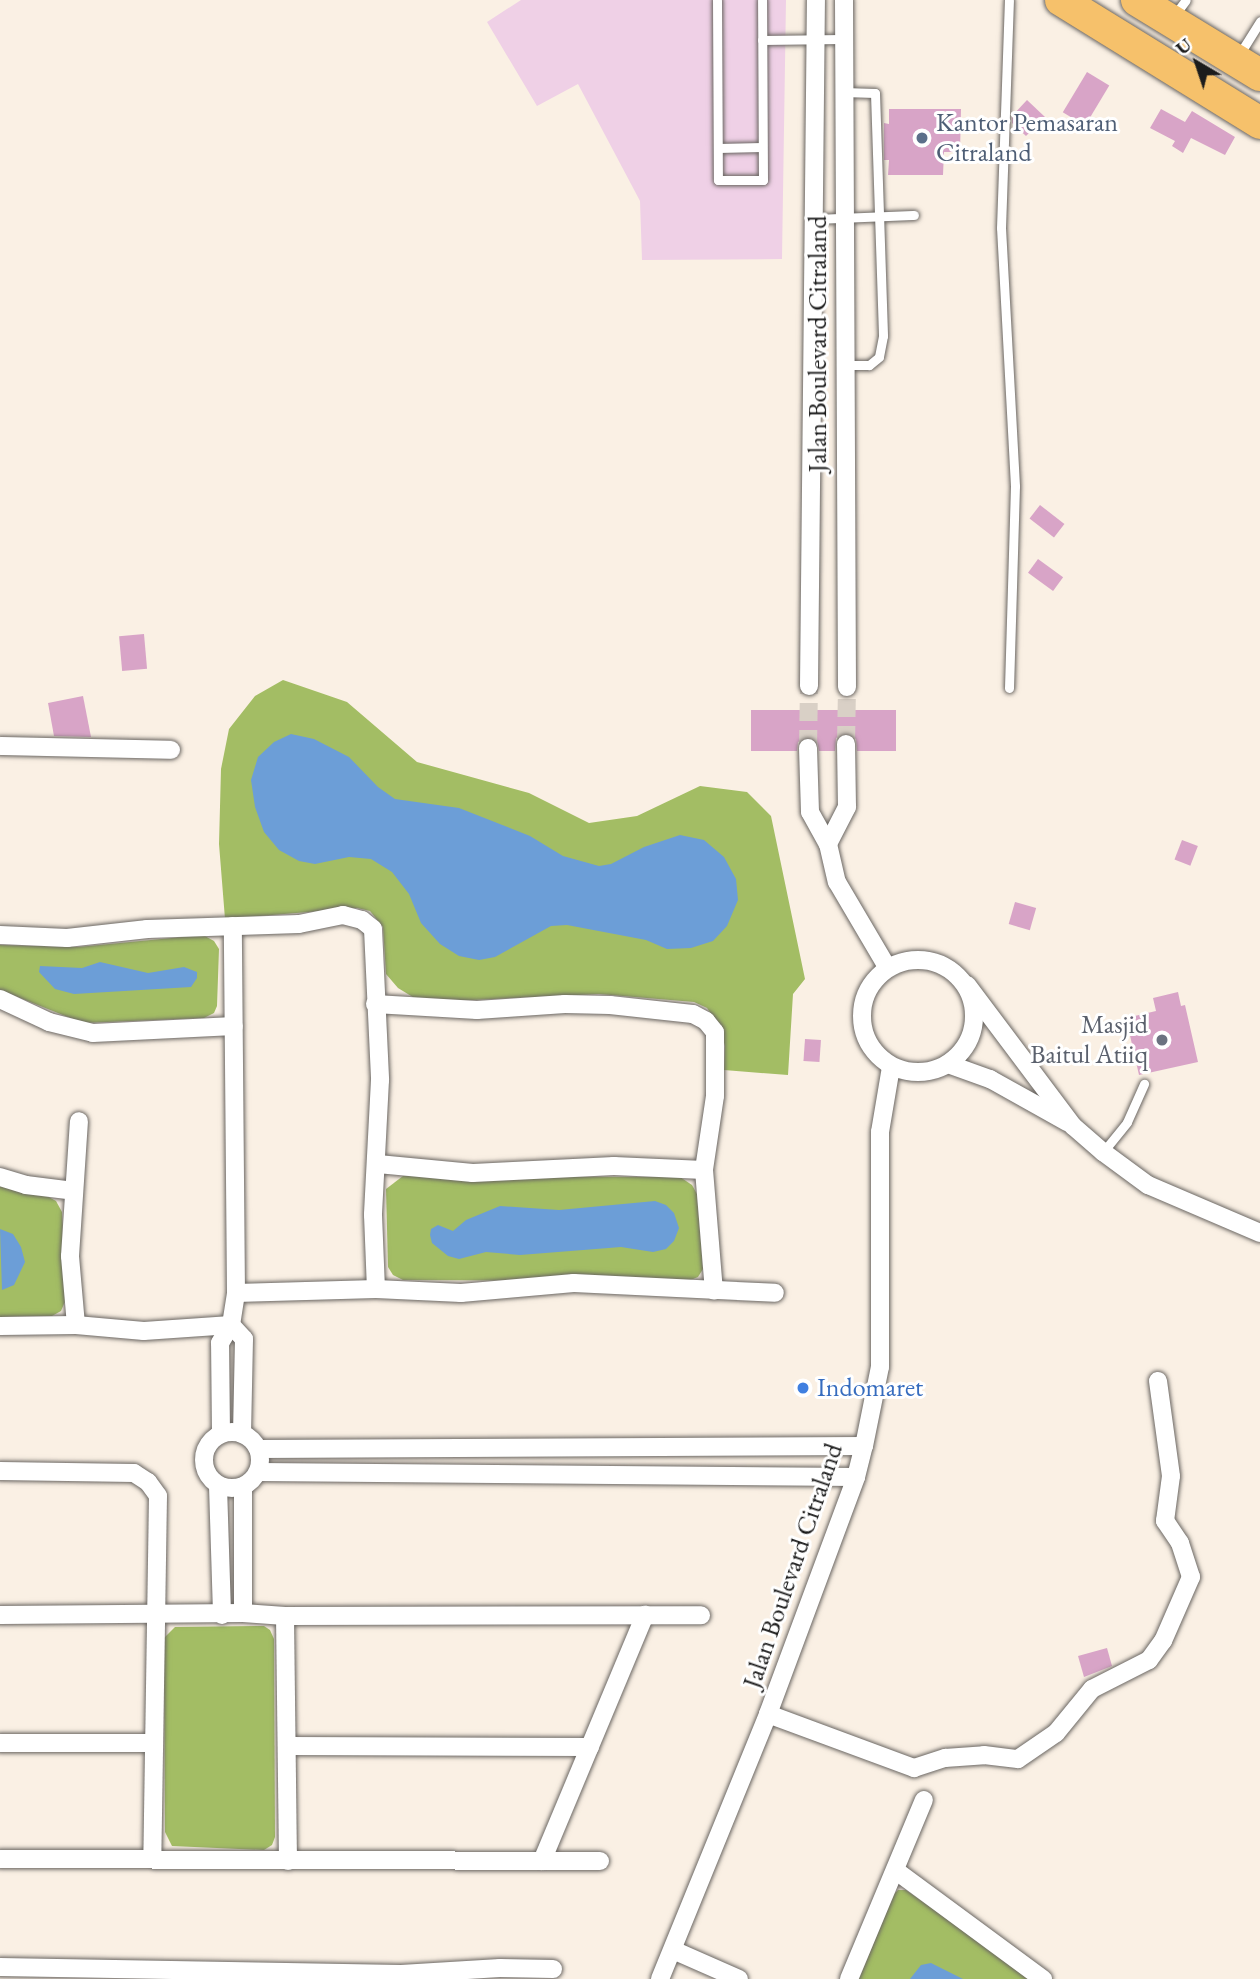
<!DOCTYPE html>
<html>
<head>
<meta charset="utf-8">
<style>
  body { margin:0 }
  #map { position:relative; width:1260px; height:1979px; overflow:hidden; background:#faf0e4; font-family:"EB Garamond",serif }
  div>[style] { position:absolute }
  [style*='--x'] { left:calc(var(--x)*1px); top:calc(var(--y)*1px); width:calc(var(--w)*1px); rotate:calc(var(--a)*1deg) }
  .built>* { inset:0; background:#efd0e6 }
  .green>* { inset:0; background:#a3bd64 }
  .water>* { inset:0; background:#6c9ed7 }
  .building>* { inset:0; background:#d8a4c7; transform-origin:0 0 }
  .street-tunnel>* { height:18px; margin-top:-9px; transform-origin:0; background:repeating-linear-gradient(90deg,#d9d0c6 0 18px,transparent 0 27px) }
  .roads { filter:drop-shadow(0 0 2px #6a6662) drop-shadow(0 0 2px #6a6662) }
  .lane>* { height:9px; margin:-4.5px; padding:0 4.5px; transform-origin:4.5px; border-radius:4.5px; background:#fff }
  .street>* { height:18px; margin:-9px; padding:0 9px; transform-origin:9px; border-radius:9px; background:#fff }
  .street>.ring { margin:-9px; padding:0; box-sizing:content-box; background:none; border:18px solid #fff; border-radius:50% }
  .highway>* { height:32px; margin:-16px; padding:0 16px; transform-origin:16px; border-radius:16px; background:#f6c16b }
  .dots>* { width:19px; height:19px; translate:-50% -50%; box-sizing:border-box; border:4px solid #fff; border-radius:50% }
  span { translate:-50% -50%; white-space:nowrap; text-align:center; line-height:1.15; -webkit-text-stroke:6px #fff; paint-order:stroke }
  .service-label { font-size:26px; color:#4e5e75 }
  .left { translate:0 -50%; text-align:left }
  .street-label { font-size:26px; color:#1c1c1c }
  .worship-label { font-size:26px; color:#5b616d }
  .right { translate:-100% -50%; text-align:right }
  .shop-label { font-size:26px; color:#366cbe }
  .north { position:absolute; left:1162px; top:28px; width:70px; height:70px; -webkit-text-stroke:5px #fff; paint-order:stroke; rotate:321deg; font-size:19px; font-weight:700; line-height:28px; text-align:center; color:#1c1c1c }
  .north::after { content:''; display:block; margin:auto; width:24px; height:32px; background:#1c1c1c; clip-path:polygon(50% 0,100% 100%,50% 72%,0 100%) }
</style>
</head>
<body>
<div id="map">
  <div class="built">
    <i style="clip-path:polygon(521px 0,786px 0,782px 259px,642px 260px,640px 201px,578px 84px,537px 106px,487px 22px)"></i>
  </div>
  <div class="green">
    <i style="clip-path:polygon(283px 680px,347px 702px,417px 762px,529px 793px,589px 823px,637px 816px,700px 786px,747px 792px,771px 816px,805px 979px,793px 994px,788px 1075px,724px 1070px,725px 1046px,719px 1025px,707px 1008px,694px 1002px,599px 994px,429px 1002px,416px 999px,398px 988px,386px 974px,383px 927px,370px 911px,357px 908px,225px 919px,219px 844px,221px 769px,229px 729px,255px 696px)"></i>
    <i style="clip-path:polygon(203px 935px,214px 941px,219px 949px,217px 1006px,214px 1013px,204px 1018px,83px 1023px,0 990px,0 945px,78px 947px)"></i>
    <i style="clip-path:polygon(403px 1176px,680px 1177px,692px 1185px,697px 1194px,703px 1269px,698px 1277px,688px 1281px,403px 1280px,393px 1275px,388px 1267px,386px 1189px)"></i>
    <i style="clip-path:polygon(0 1186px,47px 1196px,56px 1201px,62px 1212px,66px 1299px,61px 1311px,52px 1316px,0 1317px)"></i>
    <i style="clip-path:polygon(264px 1626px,270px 1630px,274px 1639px,275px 1837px,272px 1845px,264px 1850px,172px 1846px,165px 1832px,164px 1638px,175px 1627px)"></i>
    <i style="clip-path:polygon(898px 1890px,906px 1890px,1032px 1979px,859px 1979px,893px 1895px)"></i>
  </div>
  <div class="water">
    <i style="clip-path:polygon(291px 734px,314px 739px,349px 757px,378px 787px,395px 799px,459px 808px,530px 836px,563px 856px,599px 866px,611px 864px,644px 847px,680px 835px,704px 840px,724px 857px,736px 879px,738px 900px,727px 926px,713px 941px,691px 948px,667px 949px,646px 940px,567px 925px,551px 926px,495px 957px,479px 960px,459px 956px,440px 944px,421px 923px,409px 894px,392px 872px,371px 859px,349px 857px,315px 864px,299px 861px,279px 850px,264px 832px,255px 807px,251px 780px,258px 757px,274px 742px)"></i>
    <i style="clip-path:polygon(100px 962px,148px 973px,184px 967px,197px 972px,197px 978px,191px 987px,74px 994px,55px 989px,39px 972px,40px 966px,82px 968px)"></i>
    <i style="clip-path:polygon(655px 1201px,666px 1205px,674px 1213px,679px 1228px,674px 1241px,666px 1249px,653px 1252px,621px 1247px,520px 1255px,486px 1252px,459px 1259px,448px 1256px,432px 1243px,430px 1235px,431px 1229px,438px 1225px,453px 1231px,466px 1220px,500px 1206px,559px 1210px)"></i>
    <i style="clip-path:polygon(0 1229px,13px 1234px,21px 1247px,25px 1262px,14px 1285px,2px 1290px)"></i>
    <i style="clip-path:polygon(931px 1963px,963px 1979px,910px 1979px,921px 1965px)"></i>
  </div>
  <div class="building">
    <i style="left:1087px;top:72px;width:26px;height:47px;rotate:31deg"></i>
    <i style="clip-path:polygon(1027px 100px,1045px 117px,1026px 136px,1012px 123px,1012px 116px)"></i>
    <i style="clip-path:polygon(889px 109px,961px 109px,960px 152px,944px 152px,943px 175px,888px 175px,889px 160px,884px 160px,884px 123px,889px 124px)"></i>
    <i style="clip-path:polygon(1161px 109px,1185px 122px,1192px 111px,1235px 137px,1225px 155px,1191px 138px,1183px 153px,1172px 146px,1175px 141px,1150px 128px)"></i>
    <i style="left:1040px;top:505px;width:31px;height:17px;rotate:38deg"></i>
    <i style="left:1038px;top:559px;width:31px;height:17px;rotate:36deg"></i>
    <i style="left:144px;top:634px;width:35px;height:25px;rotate:85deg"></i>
    <i style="clip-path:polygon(83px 696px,91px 737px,54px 736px,48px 703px)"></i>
    <i style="clip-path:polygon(751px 710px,896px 710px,896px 751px,857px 751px,856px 739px,846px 733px,836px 738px,835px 751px,819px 751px,817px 741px,808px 737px,798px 742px,797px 751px,751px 751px)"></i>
    <i style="left:1182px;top:840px;width:17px;height:21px;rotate:21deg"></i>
    <i style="left:1015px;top:902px;width:22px;height:23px;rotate:16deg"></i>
    <i style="clip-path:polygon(1178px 992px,1181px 1006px,1185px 1005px,1198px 1062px,1139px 1075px,1126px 1018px,1156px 1011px,1153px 998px)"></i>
    <i style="left:805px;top:1039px;width:16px;height:22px;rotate:4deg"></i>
    <i style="clip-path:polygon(1107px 1648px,1112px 1666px,1084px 1677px,1078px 1656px)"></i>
  </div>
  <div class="street-tunnel">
    <i style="--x:846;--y:744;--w:57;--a:-89"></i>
    <i style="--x:808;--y:748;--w:62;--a:-89.1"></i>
  </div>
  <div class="roads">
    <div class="lane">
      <i style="--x:717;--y:0;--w:180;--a:89.7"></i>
      <i style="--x:718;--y:180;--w:45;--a:0"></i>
      <i style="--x:763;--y:180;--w:180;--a:-90.3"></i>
      <i style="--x:1173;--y:17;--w:21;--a:-53"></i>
      <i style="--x:762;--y:40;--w:80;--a:-0.7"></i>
      <i style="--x:1239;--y:55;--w:40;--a:-58"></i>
      <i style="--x:843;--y:92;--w:32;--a:2"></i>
      <i style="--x:875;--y:93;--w:243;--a:88.1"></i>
      <i style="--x:883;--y:336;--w:21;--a:101"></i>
      <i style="--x:879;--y:357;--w:13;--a:141"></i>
      <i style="--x:869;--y:365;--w:25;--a:180"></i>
      <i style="--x:718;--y:148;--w:44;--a:-1.3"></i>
      <i style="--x:814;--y:219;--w:100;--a:-2.3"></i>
      <i style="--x:1009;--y:688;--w:202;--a:-88.3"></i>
      <i style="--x:1015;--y:486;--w:258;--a:-93.1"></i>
      <i style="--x:1001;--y:228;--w:228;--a:-88"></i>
      <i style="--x:1103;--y:1152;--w:38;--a:-51"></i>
      <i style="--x:1127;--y:1122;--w:42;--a:-65.9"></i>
    </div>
    <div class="street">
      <i style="--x:844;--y:0;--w:687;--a:89.75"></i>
      <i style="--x:809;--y:686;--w:686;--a:-89.42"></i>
      <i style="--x:0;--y:746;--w:171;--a:1.3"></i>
      <i style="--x:808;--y:748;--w:64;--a:88.2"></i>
      <i style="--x:810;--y:812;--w:37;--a:61"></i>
      <i style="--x:828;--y:844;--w:39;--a:77"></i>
      <i style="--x:837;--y:882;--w:99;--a:59.5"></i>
      <i style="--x:828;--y:844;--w:42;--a:-62.8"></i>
      <i style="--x:847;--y:807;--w:63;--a:-90.9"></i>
      <i style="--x:0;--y:935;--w:67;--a:2.6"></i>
      <i style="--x:67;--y:938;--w:81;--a:-6.4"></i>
      <i style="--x:147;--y:929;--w:152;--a:-1.9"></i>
      <i style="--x:299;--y:924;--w:45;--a:-11.6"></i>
      <i style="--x:343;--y:915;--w:20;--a:15"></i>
      <i style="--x:362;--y:920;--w:14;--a:39"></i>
      <i style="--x:373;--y:929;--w:151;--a:87.3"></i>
      <i style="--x:380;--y:1080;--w:135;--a:93"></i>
      <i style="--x:373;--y:1215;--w:74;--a:87.7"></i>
      <i class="ring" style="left:862px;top:960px;width:94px;height:94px"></i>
      <i style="--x:967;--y:985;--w:176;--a:53.1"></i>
      <i style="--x:1073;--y:1126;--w:40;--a:41"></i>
      <i style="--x:1103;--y:1152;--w:56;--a:36.3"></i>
      <i style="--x:1148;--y:1185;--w:122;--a:23.2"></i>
      <i style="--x:0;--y:999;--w:54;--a:25.1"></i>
      <i style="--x:49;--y:1022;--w:45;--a:14"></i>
      <i style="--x:93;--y:1033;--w:141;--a:-2.8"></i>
      <i style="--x:375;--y:1004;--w:102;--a:3.4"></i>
      <i style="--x:477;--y:1010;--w:88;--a:-3.9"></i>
      <i style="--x:565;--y:1004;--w:45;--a:1.3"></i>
      <i style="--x:610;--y:1005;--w:83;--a:6.2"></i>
      <i style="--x:693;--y:1014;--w:15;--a:28"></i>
      <i style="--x:706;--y:1021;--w:14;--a:51"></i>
      <i style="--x:715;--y:1032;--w:64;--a:90"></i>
      <i style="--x:715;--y:1096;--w:75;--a:98.5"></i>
      <i style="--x:704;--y:1170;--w:121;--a:85.3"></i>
      <i style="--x:948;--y:1064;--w:45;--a:19.7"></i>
      <i style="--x:990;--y:1079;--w:88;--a:29.2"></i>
      <i style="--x:378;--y:1164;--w:95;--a:5.4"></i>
      <i style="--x:473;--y:1173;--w:141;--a:-2.8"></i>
      <i style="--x:614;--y:1166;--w:90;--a:2.5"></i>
      <i style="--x:0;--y:1177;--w:27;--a:17"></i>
      <i style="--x:26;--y:1185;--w:48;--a:7.1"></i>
      <i style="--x:236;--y:1293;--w:140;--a:-1.6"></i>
      <i style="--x:376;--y:1289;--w:85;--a:2.7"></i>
      <i style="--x:461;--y:1293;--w:113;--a:-5.1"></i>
      <i style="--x:574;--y:1283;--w:201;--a:2.8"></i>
      <i style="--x:76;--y:1325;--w:69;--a:-95"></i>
      <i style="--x:70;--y:1256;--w:135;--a:-86.2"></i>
      <i style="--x:231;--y:1325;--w:19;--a:47"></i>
      <i style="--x:244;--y:1339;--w:95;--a:91.2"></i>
      <i style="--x:0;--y:1326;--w:76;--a:-0.8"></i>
      <i style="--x:76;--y:1325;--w:68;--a:5"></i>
      <i style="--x:144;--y:1331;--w:87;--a:-3.9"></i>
      <i class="ring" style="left:204px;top:1432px;width:38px;height:38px"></i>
      <i style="--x:221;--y:1434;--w:91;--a:-90.6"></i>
      <i style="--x:220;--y:1343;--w:21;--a:-59"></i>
      <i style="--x:231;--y:1325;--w:32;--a:-81"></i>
      <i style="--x:236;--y:1293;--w:367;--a:-90.5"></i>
      <i style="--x:258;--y:1449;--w:606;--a:-0.28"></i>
      <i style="--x:0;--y:1471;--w:134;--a:0.9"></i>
      <i style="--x:134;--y:1473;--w:17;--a:33"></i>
      <i style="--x:148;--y:1482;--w:17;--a:54"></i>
      <i style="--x:158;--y:1496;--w:362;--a:90.9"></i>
      <i style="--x:259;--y:1472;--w:597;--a:0.48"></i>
      <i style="--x:218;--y:1486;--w:129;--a:88.2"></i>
      <i style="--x:243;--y:1613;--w:126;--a:-90"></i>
      <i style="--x:0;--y:1615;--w:243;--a:-0.5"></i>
      <i style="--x:243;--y:1613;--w:42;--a:4.1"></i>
      <i style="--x:285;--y:1616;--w:416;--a:-0.1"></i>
      <i style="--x:285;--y:1616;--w:245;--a:89.3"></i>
      <i style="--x:768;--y:1714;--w:156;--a:20.3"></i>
      <i style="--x:914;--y:1768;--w:33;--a:-18"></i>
      <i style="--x:945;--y:1758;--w:39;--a:-4"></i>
      <i style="--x:984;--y:1755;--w:34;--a:7"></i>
      <i style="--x:1018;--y:1759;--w:46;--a:-34.4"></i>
      <i style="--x:1056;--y:1733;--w:57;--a:-50.7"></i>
      <i style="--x:1092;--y:1689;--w:64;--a:-27"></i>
      <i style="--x:1149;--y:1660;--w:24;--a:-54"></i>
      <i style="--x:1163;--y:1641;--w:70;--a:-66.4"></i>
      <i style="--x:1191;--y:1577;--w:36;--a:-108"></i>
      <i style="--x:1180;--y:1543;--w:27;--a:-124"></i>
      <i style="--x:1165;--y:1521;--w:45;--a:-82.4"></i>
      <i style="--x:1171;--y:1476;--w:96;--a:-97.8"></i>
      <i style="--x:0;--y:1743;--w:153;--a:0"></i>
      <i style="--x:287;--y:1746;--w:303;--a:0.2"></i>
      <i style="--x:0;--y:1859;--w:600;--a:0.19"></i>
      <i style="--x:542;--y:1861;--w:267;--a:-67.3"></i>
      <i style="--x:895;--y:1870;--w:184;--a:36.4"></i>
      <i style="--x:673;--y:1950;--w:72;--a:23.7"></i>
      <i style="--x:0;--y:1967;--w:401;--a:1"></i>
      <i style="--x:401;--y:1974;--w:99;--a:-3.5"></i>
      <i style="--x:500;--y:1968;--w:53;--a:1.1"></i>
      <i style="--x:660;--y:1979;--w:286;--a:-67.8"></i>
      <i style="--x:768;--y:1714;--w:253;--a:-69.6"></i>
      <i style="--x:856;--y:1477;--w:32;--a:-76"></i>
      <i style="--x:864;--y:1446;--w:81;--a:-78.6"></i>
      <i style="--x:880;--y:1367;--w:235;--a:-90"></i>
      <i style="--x:880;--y:1132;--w:66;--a:-80.4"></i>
      <i style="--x:849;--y:1979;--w:194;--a:-67.3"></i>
    </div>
    <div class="highway">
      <i style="--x:1061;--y:0;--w:234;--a:31.7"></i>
      <i style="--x:1137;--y:0;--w:144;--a:31.4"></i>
    </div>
  </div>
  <div class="dots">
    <i style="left:922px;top:138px;background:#5c6f8a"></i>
    <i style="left:1162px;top:1040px;background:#6b7280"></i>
    <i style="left:803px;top:1388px;background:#3f7fe0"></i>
  </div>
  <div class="service-label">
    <span class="left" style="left:936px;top:138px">Kantor Pemasaran<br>Citraland</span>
  </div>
  <div class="street-label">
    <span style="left:818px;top:344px;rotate:-90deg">Jalan Boulevard Citraland</span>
    <span style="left:793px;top:1566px;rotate:-71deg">Jalan Boulevard Citraland</span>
  </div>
  <div class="worship-label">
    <span class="right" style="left:1148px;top:1040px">Masjid<br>Baitul Atiiq</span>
  </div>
  <div class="shop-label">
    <span class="left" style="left:817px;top:1388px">Indomaret</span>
  </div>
  <div class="north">U</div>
</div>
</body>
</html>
